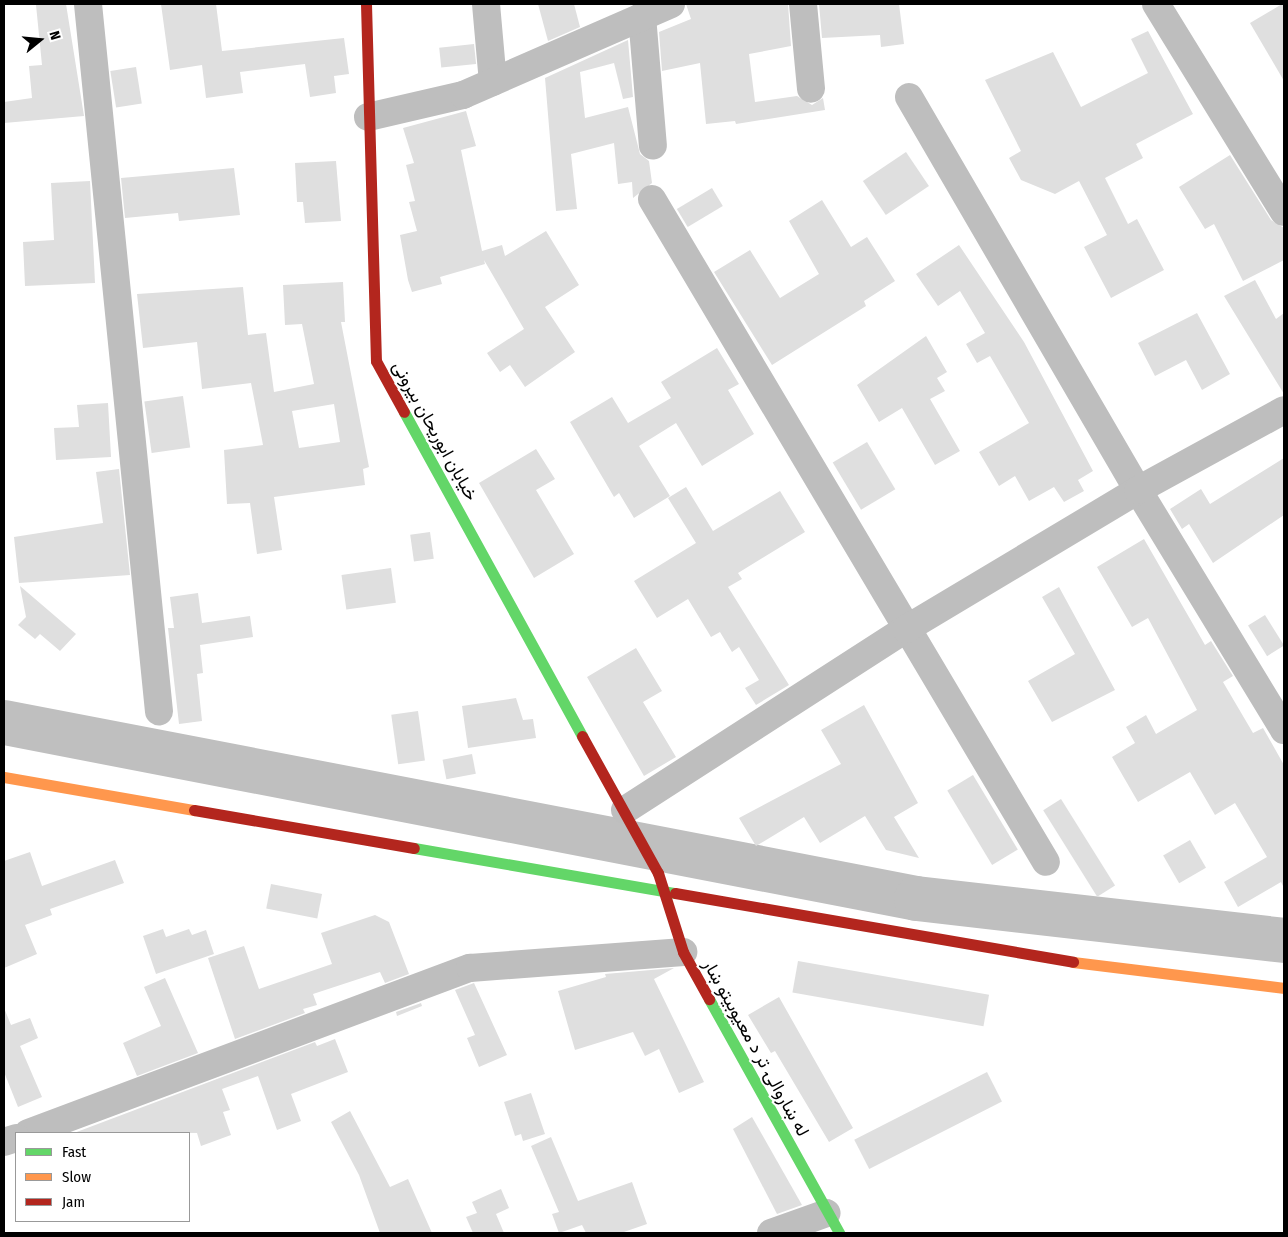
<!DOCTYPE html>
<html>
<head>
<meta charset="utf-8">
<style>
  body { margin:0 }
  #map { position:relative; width:1288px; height:1237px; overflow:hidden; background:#fff; font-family:"Fira Sans Condensed",Vazirmatn,sans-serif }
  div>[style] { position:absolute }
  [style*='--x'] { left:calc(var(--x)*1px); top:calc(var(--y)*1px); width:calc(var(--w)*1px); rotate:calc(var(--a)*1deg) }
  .river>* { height:45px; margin:-22.5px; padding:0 22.5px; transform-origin:22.5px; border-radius:22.5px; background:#bfbfbf }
  .building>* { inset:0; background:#dfdfdf; transform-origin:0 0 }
  .street>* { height:28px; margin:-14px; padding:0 14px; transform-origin:14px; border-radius:14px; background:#bebebe }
  .fast>* { height:11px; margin:-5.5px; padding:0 5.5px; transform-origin:5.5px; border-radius:5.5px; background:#63d668 }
  .slow>* { height:11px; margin:-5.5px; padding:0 5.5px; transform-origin:5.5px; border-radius:5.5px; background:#ff974d }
  .jam>* { height:11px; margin:-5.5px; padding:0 5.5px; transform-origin:5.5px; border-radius:5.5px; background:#b3261e }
  span { translate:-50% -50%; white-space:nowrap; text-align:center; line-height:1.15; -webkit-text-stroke:4px #fff; paint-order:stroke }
  .street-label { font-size:18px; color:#000 }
  .frame { position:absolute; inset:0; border:5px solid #000; pointer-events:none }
  .legend { position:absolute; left:15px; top:1132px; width:175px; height:90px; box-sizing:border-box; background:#fff; border:1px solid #999; margin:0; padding:6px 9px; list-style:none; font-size:15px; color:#000 }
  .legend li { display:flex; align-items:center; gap:10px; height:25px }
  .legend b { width:25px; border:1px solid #999 }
  .north { position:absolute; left:15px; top:15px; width:50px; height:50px; -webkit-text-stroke:4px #fff; paint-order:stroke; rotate:73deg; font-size:14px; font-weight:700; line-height:20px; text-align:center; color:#000 }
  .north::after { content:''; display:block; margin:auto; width:18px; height:22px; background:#000; clip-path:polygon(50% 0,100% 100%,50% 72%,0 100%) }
</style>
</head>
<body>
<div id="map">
  <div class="river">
    <i style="--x:4;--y:722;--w:929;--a:10.92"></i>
    <i style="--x:916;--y:898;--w:370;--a:6.5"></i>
  </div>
  <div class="building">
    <i style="clip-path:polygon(66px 4px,84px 116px,4px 123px,4px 102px,32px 98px,29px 66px,42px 65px,36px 5px)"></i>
    <i style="clip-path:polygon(161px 4px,216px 4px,222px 51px,344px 38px,349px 74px,334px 76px,336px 93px,310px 97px,305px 64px,240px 72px,243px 93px,206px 98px,202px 65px,170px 70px)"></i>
    <i style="clip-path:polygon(538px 4px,574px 4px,580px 27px,548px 41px)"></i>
    <i style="clip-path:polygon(686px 4px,788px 4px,791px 46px,749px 54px,755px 102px,797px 96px,812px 105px,823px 98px,825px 110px,736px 124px,735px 121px,706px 124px,700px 63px,662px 71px,659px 32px,691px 19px)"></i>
    <i style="clip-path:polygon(819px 4px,899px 4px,904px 44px,881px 47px,880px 35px,822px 38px)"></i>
    <i style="clip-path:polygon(1282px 4px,1284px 4px,1284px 81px,1250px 23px)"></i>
    <i style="clip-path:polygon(1148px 31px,1193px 114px,1136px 144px,1143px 158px,1105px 178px,1128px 224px,1137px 219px,1164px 270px,1111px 298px,1084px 247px,1107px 235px,1079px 181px,1055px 194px,1021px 180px,1009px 158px,1021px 151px,985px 80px,1053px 52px,1081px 107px,1148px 73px,1131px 39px)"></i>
    <i style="clip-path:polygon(628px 40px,633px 97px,623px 99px,614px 63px,580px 72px,585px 118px,628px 107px,640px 154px,649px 161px,652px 183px,633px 198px,632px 182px,618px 184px,614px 143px,571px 154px,577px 209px,556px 211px,545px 78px)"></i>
    <i style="left:474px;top:44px;width:20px;height:35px;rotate:84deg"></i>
    <i style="left:136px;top:67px;width:37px;height:26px;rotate:81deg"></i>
    <i style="clip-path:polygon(466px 111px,476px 146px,461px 150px,482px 251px,502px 245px,505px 256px,546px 231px,579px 285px,545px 307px,575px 352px,525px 387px,510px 365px,500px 372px,487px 353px,524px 329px,484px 260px,485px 264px,440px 277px,442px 284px,412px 292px,408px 280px,400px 235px,417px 231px,409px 202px,415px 201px,406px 165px,414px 163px,403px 128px)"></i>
    <i style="left:906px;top:152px;width:41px;height:52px;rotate:56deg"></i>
    <i style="clip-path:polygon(1230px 155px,1271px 220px,1284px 228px,1284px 260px,1243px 281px,1214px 224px,1205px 229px,1179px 187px)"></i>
    <i style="clip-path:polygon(336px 161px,341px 221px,305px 223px,303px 202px,297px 202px,295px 163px)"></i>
    <i style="clip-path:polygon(234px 168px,240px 215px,179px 221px,178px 213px,125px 218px,121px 178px)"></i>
    <i style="clip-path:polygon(90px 181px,95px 283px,25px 286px,23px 242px,54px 240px,51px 183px)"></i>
    <i style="left:712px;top:188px;width:21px;height:41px;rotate:59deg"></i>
    <i style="clip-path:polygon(822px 200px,851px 247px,867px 237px,895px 281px,864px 301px,866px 306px,772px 365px,714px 272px,750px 250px,780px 298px,819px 274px,789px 221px)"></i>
    <i style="clip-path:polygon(959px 245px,1024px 342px,1093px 471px,1078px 480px,1084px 491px,1064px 502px,1054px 487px,1029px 501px,1015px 476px,999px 486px,979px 452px,1029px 423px,990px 356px,977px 363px,966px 344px,985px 333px,960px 291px,938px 306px,916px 274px)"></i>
    <i style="clip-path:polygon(1255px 280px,1276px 319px,1284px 313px,1284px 394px,1224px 296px)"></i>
    <i style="clip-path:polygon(evenodd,343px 282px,345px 322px,341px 322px,369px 467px,363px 469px,365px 485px,274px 497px,282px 550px,257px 554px,250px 503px,227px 504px,224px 450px,263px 445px,251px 383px,202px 389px,197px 342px,143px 348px,137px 294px,243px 287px,248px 335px,266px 333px,274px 392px,314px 384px,302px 324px,285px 325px,283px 285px,343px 282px,334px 404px,340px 442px,299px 448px,292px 411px,334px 404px)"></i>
    <i style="clip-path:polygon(1197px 313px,1230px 374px,1202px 390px,1186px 360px,1155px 376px,1138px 343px)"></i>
    <i style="clip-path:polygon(926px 336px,947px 372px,937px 378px,945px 391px,930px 399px,960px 451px,935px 465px,902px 408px,879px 422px,857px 385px)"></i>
    <i style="clip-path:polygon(717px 348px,739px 384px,728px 390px,754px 434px,702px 466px,676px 423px,639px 446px,670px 496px,634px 518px,619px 493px,614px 497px,570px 422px,612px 397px,628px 423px,671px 398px,661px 382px)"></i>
    <i style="left:183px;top:396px;width:52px;height:39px;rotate:82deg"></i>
    <i style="clip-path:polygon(108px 403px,111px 457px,56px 460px,54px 428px,79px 427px,77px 405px)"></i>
    <i style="left:867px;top:442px;width:55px;height:40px;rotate:59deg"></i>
    <i style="clip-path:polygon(536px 449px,555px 479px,536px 490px,574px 554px,534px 578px,479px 483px)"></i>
    <i style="clip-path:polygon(1284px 458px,1284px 515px,1213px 563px,1189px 524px,1182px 529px,1170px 509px,1201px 489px,1210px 504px)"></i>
    <i style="clip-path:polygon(119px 469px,130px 575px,19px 583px,14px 537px,103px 523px,96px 472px)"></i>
    <i style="clip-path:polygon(686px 487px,713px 531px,780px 491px,805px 532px,738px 573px,742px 579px,728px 587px,789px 685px,756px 705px,745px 688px,759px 680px,739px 647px,732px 652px,720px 632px,711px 637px,688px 599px,657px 618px,634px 581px,696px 543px,668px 498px)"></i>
    <i style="left:430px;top:532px;width:27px;height:20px;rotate:82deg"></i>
    <i style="clip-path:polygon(1144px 539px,1205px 645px,1211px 641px,1233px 676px,1223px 682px,1253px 733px,1263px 728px,1284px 765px,1284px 888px,1281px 882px,1238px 907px,1224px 882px,1267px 857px,1235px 803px,1215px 815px,1190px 772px,1138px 802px,1112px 757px,1135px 743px,1126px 727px,1146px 715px,1156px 734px,1197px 710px,1148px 618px,1132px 627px,1097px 567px)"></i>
    <i style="left:391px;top:568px;width:35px;height:50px;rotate:82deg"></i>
    <i style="clip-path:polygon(20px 586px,76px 634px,60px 651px,40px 634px,35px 639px,18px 625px,26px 617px)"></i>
    <i style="clip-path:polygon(1059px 587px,1115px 690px,1052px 722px,1028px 681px,1075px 654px,1042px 597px)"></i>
    <i style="clip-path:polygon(198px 593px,202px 623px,250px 616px,253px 637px,200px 645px,203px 673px,197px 674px,202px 721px,179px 724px,168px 628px,174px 628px,170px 597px)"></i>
    <i style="left:1265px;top:615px;width:36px;height:20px;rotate:58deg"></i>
    <i style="clip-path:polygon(636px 648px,662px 691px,643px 702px,676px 757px,644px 776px,587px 677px)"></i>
    <i style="clip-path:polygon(516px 698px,523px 720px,533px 719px,536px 738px,468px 748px,462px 706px)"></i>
    <i style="clip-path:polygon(864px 705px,918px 803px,894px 817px,919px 858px,886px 850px,865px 816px,820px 843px,804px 817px,756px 846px,739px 818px,841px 764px,821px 730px)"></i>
    <i style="left:418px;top:711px;width:50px;height:27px;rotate:82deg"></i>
    <i style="left:472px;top:754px;width:20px;height:30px;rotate:79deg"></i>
    <i style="left:973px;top:775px;width:87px;height:30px;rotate:59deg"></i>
    <i style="left:1061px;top:799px;width:102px;height:21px;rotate:58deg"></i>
    <i style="left:1190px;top:840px;width:32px;height:31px;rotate:60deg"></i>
    <i style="clip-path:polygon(30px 852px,42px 886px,115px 860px,124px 883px,50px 909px,52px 915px,25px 925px,37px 954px,4px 968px,4px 861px)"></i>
    <i style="left:271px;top:884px;width:52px;height:25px;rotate:11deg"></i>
    <i style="clip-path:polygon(375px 915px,389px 922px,409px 974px,385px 983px,380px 972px,313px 994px,317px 1005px,303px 1009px,305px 1013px,235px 1039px,208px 958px,244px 946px,259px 989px,332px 964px,321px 933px)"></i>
    <i style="clip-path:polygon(163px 929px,166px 937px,189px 929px,192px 935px,206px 930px,214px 954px,156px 974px,143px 936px)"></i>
    <i style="left:798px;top:961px;width:194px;height:32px;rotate:10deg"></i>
    <i style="clip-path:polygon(674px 968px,654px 979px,704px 1082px,679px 1093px,659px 1049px,645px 1056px,633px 1032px,575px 1050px,558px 991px,606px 977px,605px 974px)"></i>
    <i style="clip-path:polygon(165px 978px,198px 1053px,137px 1076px,123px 1043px,161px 1026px,144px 987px)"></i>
    <i style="clip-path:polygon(474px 983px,507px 1055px,479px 1067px,467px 1038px,475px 1035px,455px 990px)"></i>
    <i style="clip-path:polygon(779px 997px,853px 1128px,829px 1142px,775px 1051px,771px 1053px,748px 1015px)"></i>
    <i style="clip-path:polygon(421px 1003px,422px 1006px,397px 1016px,396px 1012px)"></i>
    <i style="clip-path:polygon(4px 1008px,11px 1025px,30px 1018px,38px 1038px,20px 1046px,42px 1097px,18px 1107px,4px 1072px)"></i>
    <i style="clip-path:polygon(335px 1039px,348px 1072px,291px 1094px,301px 1121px,277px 1130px,258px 1076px,222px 1089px,230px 1110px,223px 1112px,231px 1135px,201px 1146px,197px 1133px,74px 1133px,315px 1042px,317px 1046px)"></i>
    <i style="left:987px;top:1072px;width:33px;height:149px;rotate:63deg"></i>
    <i style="clip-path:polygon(531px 1093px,545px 1134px,523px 1141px,521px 1134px,515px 1136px,504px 1102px)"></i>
    <i style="clip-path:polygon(350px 1111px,390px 1187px,408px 1179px,432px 1233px,380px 1233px,359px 1175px,331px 1122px)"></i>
    <i style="clip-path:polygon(752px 1117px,802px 1205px,777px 1214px,733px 1129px)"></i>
    <i style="clip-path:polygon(551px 1137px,578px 1201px,632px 1182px,647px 1224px,621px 1233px,586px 1233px,582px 1225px,559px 1233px,552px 1214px,559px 1212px,531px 1146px)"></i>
    <i style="clip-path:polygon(501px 1189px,509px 1208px,496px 1214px,504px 1233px,473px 1233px,466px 1217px,477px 1213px,472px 1202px)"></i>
  </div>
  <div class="street">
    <i style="--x:88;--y:4;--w:711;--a:84.27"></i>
    <i style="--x:486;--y:4;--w:78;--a:84.9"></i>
    <i style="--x:803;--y:4;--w:85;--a:84.6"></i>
    <i style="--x:1156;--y:4;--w:244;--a:58.4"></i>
    <i style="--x:642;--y:16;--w:130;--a:85.2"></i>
    <i style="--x:909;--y:97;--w:455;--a:59.8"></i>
    <i style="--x:1138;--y:490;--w:281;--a:58.7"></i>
    <i style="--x:368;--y:117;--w:98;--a:-13"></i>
    <i style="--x:463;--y:95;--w:227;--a:-23.6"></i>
    <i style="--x:652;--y:199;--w:771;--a:59.28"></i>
    <i style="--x:625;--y:810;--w:334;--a:-32.8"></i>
    <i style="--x:906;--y:629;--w:270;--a:-30.9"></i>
    <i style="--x:1138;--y:490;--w:166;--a:-28.7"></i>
    <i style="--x:28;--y:1133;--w:472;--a:-20.5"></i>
    <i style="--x:470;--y:968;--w:214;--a:-4.3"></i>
    <i style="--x:4;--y:1142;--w:13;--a:-18"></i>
    <i style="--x:771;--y:1233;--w:59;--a:-19.7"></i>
  </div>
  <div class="fast">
    <i style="--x:404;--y:412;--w:370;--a:61.2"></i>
    <i style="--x:414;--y:848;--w:265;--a:9.8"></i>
    <i style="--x:709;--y:999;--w:268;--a:60.9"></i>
  </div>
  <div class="slow">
    <i style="--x:4;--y:777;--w:193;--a:9.9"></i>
    <i style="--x:1073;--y:962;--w:213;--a:7"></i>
  </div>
  <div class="jam">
    <i style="--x:366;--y:4;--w:357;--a:88.4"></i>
    <i style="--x:376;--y:361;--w:58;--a:61.2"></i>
    <i style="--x:582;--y:736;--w:157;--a:61"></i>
    <i style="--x:658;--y:873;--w:83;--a:72.4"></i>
    <i style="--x:683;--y:952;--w:54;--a:61"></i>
    <i style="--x:194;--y:810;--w:223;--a:9.8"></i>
    <i style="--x:675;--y:893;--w:404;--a:9.8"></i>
  </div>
  <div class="street-label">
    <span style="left:435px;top:431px;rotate:61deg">خیابان ابوریحان بیرونی</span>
    <span style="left:756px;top:1048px;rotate:61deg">له ښاروالۍ تر د معیوبیتو ښار</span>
  </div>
  <div class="frame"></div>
  <ul class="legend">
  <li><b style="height:6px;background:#63d668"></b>Fast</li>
  <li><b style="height:6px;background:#ff974d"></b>Slow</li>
  <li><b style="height:6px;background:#b3261e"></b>Jam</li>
  </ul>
  <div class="north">N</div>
</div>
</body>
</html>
